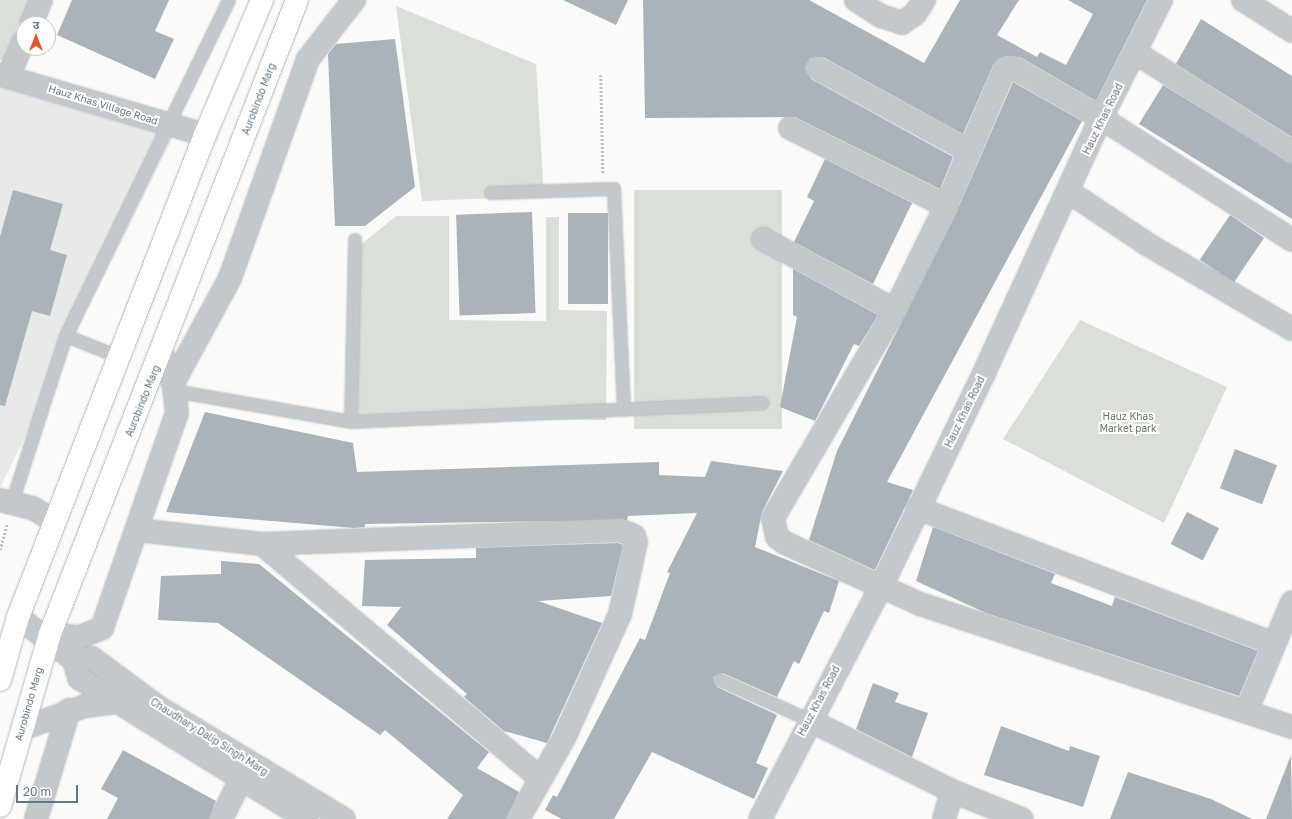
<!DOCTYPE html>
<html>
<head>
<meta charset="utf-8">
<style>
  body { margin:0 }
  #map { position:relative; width:1292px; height:819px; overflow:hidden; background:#fafaf8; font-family:"Golos Text","Noto Sans Devanagari",sans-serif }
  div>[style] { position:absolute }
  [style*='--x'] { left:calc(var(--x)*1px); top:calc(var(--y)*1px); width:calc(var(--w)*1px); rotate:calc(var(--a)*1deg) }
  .built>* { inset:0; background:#e8e9e9 }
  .green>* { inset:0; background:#dadfd7; transform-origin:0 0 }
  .building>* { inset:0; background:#aab3b9; transform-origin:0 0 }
  .path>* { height:2.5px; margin-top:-1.25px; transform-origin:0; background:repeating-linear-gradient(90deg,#bbbfc2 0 2px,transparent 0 4px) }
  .roads { filter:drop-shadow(0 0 1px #b4b9bd) drop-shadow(0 0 1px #b4b9bd) }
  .service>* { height:12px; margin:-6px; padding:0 6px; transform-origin:6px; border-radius:6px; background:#c3c8cc }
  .minor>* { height:22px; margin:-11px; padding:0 11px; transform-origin:11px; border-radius:11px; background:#c3c8cc }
  .tertiary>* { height:22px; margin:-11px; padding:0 11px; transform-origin:11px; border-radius:11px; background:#c3c8cc }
  .trunk>* { height:22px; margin:-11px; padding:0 11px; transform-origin:11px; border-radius:11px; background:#fff }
  span { translate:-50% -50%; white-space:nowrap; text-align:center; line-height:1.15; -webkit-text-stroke:4px #fff; paint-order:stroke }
  .street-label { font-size:10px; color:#657683 }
  .park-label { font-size:10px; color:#687a64 }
  .north { position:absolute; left:16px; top:16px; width:40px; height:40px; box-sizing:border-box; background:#fff; border:1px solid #c1c8cd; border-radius:50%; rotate:0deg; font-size:11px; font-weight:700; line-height:16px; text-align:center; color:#657683 }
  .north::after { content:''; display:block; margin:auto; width:14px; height:18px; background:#e4572e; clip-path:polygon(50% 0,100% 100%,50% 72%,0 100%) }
  .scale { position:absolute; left:16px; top:785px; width:62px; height:18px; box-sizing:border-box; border:2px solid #657683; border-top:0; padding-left:5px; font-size:12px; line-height:14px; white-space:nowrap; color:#657683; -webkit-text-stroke:3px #fff; paint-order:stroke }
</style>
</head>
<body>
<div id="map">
  <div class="built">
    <i style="clip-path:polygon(0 88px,173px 137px,0 488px)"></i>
  </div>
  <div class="green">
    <i style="clip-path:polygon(0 0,29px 0,3px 61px,0 60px)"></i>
    <i style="clip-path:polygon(396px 6px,536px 64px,544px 196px,422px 201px)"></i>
    <i style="left:634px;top:190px;width:148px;height:239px"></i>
    <i style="clip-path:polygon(396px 216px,449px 216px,449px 320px,546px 321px,546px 217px,559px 217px,559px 310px,607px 311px,606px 420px,358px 419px,359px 246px)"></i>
    <i style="clip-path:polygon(1080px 320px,1227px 387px,1164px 523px,1003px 439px)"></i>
  </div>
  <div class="building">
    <i style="clip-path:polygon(72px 0,169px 0,155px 31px,174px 39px,155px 79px,57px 35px)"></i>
    <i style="clip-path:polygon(563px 0,628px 0,616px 25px)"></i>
    <i style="clip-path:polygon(643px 0,809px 0,924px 63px,960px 0,1019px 0,997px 35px,1037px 57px,1040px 52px,1066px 65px,1093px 14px,1068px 0,1147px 0,1096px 101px,1020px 57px,1005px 56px,994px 63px,963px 134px,823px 57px,810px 58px,805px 69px,811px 79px,953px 157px,940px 189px,795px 117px,645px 118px)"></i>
    <i style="clip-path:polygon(1201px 19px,1292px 76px,1292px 137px,1176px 64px)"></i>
    <i style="clip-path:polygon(395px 39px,415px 187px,365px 226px,335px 226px,328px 54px,336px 44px)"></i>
    <i style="clip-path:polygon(1013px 82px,1082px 121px,887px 482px,913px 490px,875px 570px,809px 540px,837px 451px,957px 211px)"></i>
    <i style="clip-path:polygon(1163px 85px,1292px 164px,1292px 219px,1139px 124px)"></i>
    <i style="clip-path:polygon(825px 159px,912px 203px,873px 284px,794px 242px,814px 201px,807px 197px)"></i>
    <i style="clip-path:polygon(13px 190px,63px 204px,50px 250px,67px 255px,50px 316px,32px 311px,5px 406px,0 405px,0 237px)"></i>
    <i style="left:532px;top:212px;width:101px;height:76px;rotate:88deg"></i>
    <i style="left:568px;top:213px;width:40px;height:91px"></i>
    <i style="left:1230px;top:215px;width:41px;height:54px;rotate:34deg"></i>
    <i style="clip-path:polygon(793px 269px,878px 315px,859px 346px,854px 344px,815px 421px,780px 407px,797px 317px,793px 315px)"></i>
    <i style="clip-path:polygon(205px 412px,353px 443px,357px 472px,659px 462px,659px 475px,705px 477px,711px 461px,783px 471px,762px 512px,755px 547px,839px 581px,829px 613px,824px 611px,799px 664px,794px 661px,777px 697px,723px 673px,713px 677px,717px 687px,777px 715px,756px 763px,768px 768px,754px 799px,652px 752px,614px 819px,562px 819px,545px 810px,553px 795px,557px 797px,640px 638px,645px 640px,670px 573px,667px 572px,697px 513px,628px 516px,627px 520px,365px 524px,365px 527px,354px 528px,166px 512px)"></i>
    <i style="left:1235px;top:449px;width:45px;height:42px;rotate:21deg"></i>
    <i style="left:1187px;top:512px;width:36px;height:36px;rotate:27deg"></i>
    <i style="clip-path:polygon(933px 527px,1055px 574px,1051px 583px,1112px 606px,1115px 597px,1258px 651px,1239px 696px,986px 613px,916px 581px)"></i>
    <i style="clip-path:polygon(618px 543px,623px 545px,611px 596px,538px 601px,602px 623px,547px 743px,504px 731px,464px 697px,467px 694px,387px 625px,401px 607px,362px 606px,365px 560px,476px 558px,476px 548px)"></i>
    <i style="clip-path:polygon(221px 561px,259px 564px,489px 752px,477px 768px,519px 792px,506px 819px,447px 819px,463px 795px,385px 730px,380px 735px,218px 623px,158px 620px,161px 576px,221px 574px)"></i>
    <i style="clip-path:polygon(873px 683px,899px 693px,895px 702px,928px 713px,912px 757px,856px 729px)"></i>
    <i style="clip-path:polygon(1001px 726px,1069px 751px,1070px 746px,1100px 756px,1083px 807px,984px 775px)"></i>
    <i style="clip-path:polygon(123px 750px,216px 801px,209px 819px,107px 819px,118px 798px,101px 789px)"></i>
    <i style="clip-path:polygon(1291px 755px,1292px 819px,1266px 819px)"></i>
    <i style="clip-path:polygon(1128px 772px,1211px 799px,1252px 819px,1110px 819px)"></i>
  </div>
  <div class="path">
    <i style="--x:601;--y:75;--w:99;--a:88.8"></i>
    <i style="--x:0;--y:550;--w:28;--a:-75"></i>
  </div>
  <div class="roads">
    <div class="service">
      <i style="--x:491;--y:193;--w:123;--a:-1.9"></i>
      <i style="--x:614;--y:189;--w:221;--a:87.4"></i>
      <i style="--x:66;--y:336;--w:57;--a:21.6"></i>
      <i style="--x:174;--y:391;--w:180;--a:9.9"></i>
      <i style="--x:351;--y:422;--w:412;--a:-2.6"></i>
      <i style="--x:351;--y:422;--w:182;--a:-88.7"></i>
      <i style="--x:12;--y:503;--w:176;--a:-72.1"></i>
      <i style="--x:66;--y:336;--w:373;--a:-64.1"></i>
      <i style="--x:720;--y:680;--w:98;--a:24.2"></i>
    </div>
    <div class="minor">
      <i style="--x:856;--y:0;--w:30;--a:33"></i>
      <i style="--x:881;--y:16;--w:22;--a:18"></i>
      <i style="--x:902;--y:23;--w:16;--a:-35"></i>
      <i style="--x:915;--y:14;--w:17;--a:-57"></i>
      <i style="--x:1243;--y:0;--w:58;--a:32.3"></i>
      <i style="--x:31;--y:24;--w:26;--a:-67"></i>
      <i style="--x:1136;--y:53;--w:185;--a:32.4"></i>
      <i style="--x:817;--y:68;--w:173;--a:28.6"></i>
      <i style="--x:0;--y:75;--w:214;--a:16.3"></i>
      <i style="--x:8;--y:77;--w:40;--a:-66.6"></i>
      <i style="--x:790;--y:128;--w:174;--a:26.6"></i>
      <i style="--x:1069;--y:192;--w:94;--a:33.7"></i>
      <i style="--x:1147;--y:244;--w:168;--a:30.4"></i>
      <i style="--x:763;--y:239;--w:150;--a:28.3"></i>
      <i style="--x:1292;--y:240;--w:227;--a:-147.4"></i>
      <i style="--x:1101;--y:118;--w:100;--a:-150.1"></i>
      <i style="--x:1014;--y:68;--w:9;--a:180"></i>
      <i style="--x:1005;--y:68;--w:150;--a:113.1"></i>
      <i style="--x:946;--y:206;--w:116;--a:116.1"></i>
      <i style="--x:895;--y:310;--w:241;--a:120.4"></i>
      <i style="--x:773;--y:518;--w:19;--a:78"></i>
      <i style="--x:777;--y:537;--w:10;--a:37"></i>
      <i style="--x:785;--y:543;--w:148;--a:24.3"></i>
      <i style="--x:920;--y:604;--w:392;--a:18.3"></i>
      <i style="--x:173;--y:383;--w:119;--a:-61.5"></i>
      <i style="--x:230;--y:278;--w:232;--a:-70.4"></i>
      <i style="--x:308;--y:59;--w:75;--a:-52.1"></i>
      <i style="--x:0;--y:500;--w:34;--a:14"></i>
      <i style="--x:33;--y:508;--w:26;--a:32"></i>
      <i style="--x:917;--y:508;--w:380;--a:20.8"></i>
      <i style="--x:137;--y:530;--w:126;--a:6.4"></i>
      <i style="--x:262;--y:544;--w:358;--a:-2.2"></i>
      <i style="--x:620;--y:530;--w:15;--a:23"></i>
      <i style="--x:634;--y:536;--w:6;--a:72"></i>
      <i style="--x:636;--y:542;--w:74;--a:102.5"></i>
      <i style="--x:620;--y:614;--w:136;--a:114.3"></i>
      <i style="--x:564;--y:738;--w:93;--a:119.6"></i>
      <i style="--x:262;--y:544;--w:363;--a:40.1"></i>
      <i style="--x:1246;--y:712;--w:119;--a:-67.3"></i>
      <i style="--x:809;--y:720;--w:160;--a:26.4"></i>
      <i style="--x:952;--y:791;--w:75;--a:21.8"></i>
      <i style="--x:221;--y:819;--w:45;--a:-63.4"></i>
      <i style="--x:760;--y:819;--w:262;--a:-62.5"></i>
      <i style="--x:881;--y:587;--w:237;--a:-64.3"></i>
      <i style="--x:984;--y:373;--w:281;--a:-65.4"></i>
      <i style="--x:1101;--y:118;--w:132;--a:-63"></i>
      <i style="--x:944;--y:819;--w:29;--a:-74"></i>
    </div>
    <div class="tertiary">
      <i style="--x:18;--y:617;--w:71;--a:37.5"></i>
      <i style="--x:74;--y:660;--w:19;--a:74"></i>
      <i style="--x:79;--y:678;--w:267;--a:31.8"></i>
      <i style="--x:50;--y:634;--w:30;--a:6"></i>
      <i style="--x:80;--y:637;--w:24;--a:-22"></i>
      <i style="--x:102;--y:628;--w:228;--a:-70.8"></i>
      <i style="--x:177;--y:413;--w:33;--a:-97"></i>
      <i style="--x:173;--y:380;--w:28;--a:-113"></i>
      <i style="--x:74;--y:660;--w:18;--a:-6"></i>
      <i style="--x:92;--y:658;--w:82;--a:36.6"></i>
      <i style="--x:158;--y:707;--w:217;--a:31.1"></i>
      <i style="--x:22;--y:729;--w:67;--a:-20.1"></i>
      <i style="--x:85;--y:706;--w:33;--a:-7"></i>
      <i style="--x:36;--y:819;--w:114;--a:-73.2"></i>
    </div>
    <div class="trunk">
      <i style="--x:0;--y:680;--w:66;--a:-74.1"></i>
      <i style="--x:18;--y:617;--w:517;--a:-68.8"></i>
      <i style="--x:205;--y:135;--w:147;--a:-67.1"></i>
      <i style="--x:0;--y:806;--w:179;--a:-73.8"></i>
      <i style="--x:50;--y:634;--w:680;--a:-68.71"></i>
    </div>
  </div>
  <div class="street-label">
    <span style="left:259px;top:99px;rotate:-69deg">Aurobindo Marg</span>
    <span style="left:103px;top:105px;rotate:17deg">Hauz Khas Village Road</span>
    <span style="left:1103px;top:119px;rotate:-64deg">Hauz Khas Road</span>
    <span style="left:143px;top:401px;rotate:-68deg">Aurobindo Marg</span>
    <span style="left:965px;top:412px;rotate:-64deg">Hauz Khas Road</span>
    <span style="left:819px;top:701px;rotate:-62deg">Hauz Khas Road</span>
    <span style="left:29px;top:704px;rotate:-74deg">Aurobindo Marg</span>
    <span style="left:209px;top:737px;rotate:32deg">Chaudhary Dalip Singh Marg</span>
  </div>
  <div class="park-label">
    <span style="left:1128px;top:422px">Hauz Khas<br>Market park</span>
  </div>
  <div class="north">उ</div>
  <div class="scale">20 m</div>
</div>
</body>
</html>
